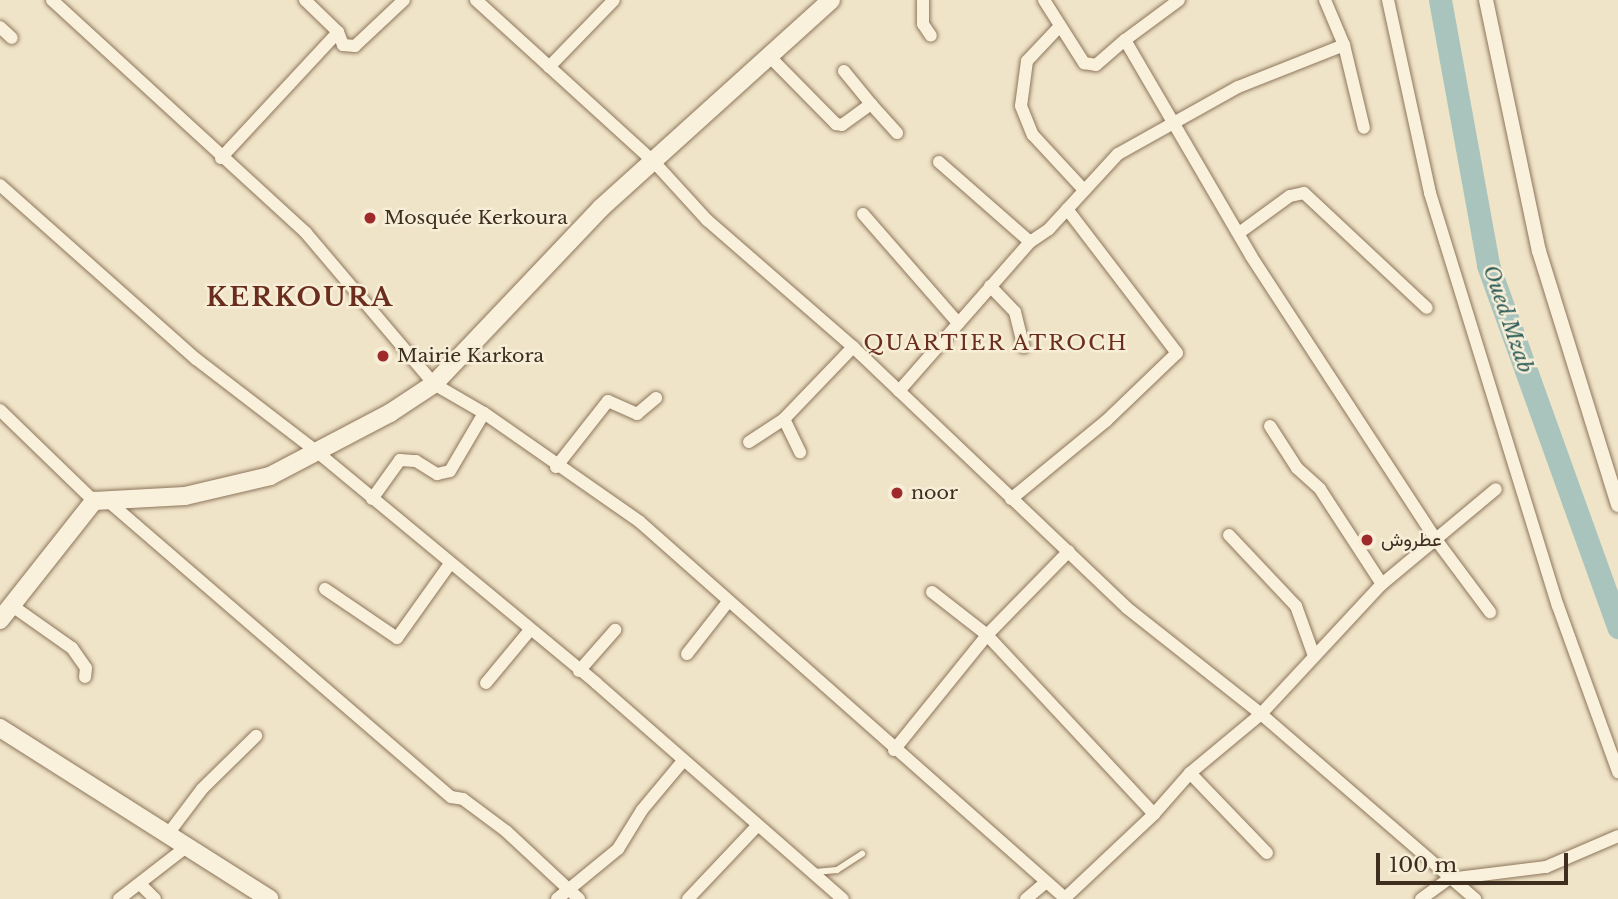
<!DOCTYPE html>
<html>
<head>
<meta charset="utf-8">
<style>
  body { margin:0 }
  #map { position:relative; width:1618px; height:899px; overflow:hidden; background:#f0e4c8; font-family:"Libre Baskerville",Vazirmatn,serif }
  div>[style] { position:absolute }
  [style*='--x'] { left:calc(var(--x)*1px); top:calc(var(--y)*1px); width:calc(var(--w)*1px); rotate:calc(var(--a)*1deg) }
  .river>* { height:23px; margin:-11.5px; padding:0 11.5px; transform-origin:11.5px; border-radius:11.5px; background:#a9c4bc }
  .roads { filter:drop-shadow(0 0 2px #8d765c) drop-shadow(0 0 2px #8d765c) }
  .service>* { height:6px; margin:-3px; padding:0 3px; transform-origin:3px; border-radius:3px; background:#faf1dc }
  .minor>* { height:12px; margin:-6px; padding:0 6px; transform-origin:6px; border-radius:6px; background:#faf1dc }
  .tertiary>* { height:14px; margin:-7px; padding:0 7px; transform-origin:7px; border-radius:7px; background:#faf1dc }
  .secondary>* { height:18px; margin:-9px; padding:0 9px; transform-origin:9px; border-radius:9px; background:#faf1dc }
  .dots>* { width:19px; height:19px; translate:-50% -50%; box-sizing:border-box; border:4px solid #f7eed8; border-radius:50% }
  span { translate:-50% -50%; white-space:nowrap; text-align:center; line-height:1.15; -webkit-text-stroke:5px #f7eed8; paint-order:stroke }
  .poi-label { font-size:19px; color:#3d2e20 }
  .left { translate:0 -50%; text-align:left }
  .water-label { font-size:21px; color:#2f5d5a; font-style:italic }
  .neighbourhood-label { font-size:21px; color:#6b2e1e; letter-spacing:2px }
  .district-label { font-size:26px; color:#6b2e1e; font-weight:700; letter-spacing:2px }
  .scale { position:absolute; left:1376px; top:853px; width:192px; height:32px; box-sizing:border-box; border:4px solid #3d2e20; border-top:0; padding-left:9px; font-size:21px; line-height:24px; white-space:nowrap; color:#3d2e20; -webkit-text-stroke:5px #f7eed8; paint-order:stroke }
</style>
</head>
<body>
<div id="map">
  <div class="river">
    <i style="--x:1440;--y:0;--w:269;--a:79.7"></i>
    <i style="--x:1488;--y:265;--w:385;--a:70.2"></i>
  </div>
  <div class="roads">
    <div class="service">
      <i style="--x:815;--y:872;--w:22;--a:-5"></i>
      <i style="--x:837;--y:870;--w:30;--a:-33"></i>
    </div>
    <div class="minor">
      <i style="--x:52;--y:0;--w:345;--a:42.5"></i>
      <i style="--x:306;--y:233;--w:198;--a:49.7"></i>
      <i style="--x:434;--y:384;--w:58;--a:30.1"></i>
      <i style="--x:484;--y:413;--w:190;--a:34.9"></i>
      <i style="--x:640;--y:522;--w:569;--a:41.51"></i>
      <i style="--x:476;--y:0;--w:241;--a:42.3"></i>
      <i style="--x:654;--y:162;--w:79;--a:47.6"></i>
      <i style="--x:707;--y:220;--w:194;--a:41"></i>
      <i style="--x:853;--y:347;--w:378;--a:43.6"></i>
      <i style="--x:1127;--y:608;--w:171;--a:38.3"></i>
      <i style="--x:1261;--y:714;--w:283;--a:40.8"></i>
      <i style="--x:923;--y:0;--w:24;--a:90"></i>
      <i style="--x:923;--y:24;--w:14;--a:56"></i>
      <i style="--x:1044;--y:0;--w:75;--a:57.6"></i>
      <i style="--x:1084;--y:63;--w:12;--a:9"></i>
      <i style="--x:1096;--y:65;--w:38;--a:-41"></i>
      <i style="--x:1125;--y:40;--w:250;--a:59.7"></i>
      <i style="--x:1251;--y:256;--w:335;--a:56.9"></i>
      <i style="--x:1434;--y:537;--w:94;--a:53.3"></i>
      <i style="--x:1325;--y:0;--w:49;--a:67.1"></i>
      <i style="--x:1344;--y:45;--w:85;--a:76.5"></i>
      <i style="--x:1388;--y:0;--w:198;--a:77.7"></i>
      <i style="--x:1430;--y:193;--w:432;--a:72.8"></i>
      <i style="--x:1558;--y:606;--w:177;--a:70.1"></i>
      <i style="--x:1060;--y:26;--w:48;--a:133.3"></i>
      <i style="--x:1027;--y:61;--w:45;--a:97.6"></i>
      <i style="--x:1021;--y:106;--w:31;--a:68"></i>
      <i style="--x:1033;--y:135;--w:74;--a:47.2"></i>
      <i style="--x:0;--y:27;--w:16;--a:43"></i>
      <i style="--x:338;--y:32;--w:14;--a:69"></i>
      <i style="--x:343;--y:45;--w:12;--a:5"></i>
      <i style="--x:355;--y:46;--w:67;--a:-43.2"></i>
      <i style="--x:1125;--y:40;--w:67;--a:-36.5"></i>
      <i style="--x:771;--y:58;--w:93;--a:45.4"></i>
      <i style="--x:836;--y:124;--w:6;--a:9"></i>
      <i style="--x:842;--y:125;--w:36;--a:-36"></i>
      <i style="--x:871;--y:104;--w:39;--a:48"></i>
      <i style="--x:549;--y:67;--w:93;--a:-45.9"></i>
      <i style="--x:844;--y:71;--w:43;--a:50.7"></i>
      <i style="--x:221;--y:158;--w:172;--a:-47.1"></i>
      <i style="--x:338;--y:32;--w:46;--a:-135.9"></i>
      <i style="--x:939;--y:162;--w:121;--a:41.3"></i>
      <i style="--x:0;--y:185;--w:262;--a:41.6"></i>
      <i style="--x:196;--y:359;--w:151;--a:37.5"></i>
      <i style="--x:316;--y:451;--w:364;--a:39.6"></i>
      <i style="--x:596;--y:683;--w:328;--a:41.2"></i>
      <i style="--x:863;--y:214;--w:145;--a:48.9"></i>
      <i style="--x:1239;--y:233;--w:63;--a:-36"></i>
      <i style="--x:1290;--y:196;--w:14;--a:-12"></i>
      <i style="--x:1304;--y:193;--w:168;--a:43.1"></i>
      <i style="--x:990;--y:286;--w:36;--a:46"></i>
      <i style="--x:1015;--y:312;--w:36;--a:76"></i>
      <i style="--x:899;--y:391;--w:198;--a:-48.7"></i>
      <i style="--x:1030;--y:242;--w:23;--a:-34"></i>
      <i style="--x:1049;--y:229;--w:102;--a:-47.4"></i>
      <i style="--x:1118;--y:154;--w:137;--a:-29.2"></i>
      <i style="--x:1238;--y:87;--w:114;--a:-21.6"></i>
      <i style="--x:0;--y:410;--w:131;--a:44.1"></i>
      <i style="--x:784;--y:419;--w:37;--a:64"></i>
      <i style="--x:1270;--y:426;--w:50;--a:57.3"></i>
      <i style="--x:1297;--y:468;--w:31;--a:42"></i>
      <i style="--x:1320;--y:489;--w:113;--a:56.9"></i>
      <i style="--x:749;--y:442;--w:42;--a:-33.3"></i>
      <i style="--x:784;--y:419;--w:100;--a:-46.2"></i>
      <i style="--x:556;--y:467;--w:84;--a:-51.8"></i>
      <i style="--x:608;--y:401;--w:32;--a:24"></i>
      <i style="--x:637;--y:414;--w:25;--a:-40"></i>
      <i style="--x:372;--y:499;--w:48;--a:-54.3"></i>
      <i style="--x:400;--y:460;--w:16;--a:4"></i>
      <i style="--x:416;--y:461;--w:25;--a:32"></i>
      <i style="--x:437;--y:474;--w:13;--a:-13"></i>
      <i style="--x:450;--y:471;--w:67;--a:-59.6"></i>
      <i style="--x:1011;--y:499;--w:123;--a:-39.4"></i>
      <i style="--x:1106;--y:421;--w:98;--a:-43.8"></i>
      <i style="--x:1177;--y:353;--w:181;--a:-127.4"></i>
      <i style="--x:108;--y:501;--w:453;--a:40.8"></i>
      <i style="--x:451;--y:797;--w:12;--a:9"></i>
      <i style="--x:463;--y:799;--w:54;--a:36.7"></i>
      <i style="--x:506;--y:831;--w:100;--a:43"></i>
      <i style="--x:1229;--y:535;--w:98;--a:46.7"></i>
      <i style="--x:1296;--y:606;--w:53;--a:70.2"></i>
      <i style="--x:325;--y:589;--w:87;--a:34.2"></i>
      <i style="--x:397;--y:638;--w:90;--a:-54.5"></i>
      <i style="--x:932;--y:592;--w:70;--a:38"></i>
      <i style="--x:987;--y:635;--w:245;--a:47"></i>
      <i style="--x:11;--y:605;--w:75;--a:35.2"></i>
      <i style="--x:72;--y:648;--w:24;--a:55"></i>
      <i style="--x:86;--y:668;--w:9;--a:96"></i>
      <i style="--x:687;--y:654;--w:65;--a:-51.9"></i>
      <i style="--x:579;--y:671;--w:55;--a:-48.7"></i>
      <i style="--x:486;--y:683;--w:69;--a:-50.3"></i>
      <i style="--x:894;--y:750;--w:148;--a:-51"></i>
      <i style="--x:987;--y:635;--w:117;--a:-45.7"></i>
      <i style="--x:1190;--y:773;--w:111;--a:46.1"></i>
      <i style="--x:168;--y:834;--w:56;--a:-52.9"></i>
      <i style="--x:202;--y:789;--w:76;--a:-44.5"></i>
      <i style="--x:140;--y:884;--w:21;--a:45"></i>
      <i style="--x:1065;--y:898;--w:122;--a:-43.3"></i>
      <i style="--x:1154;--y:814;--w:55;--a:-48.7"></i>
      <i style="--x:1190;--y:773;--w:92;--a:-39.7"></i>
      <i style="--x:1261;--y:714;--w:178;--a:-47.1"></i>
      <i style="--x:1382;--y:584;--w:148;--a:-39.8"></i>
      <i style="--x:119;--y:899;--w:85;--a:-37.8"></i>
      <i style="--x:557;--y:899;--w:79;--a:-39.3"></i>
      <i style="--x:618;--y:849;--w:46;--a:-58.4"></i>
      <i style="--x:642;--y:810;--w:64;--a:-50.1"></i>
      <i style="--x:688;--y:899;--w:100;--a:-46.6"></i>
      <i style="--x:1026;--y:899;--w:25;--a:-40"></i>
      <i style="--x:1421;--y:899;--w:34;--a:-36"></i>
      <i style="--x:1449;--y:879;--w:98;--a:-7.1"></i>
      <i style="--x:1546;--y:867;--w:78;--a:-23.3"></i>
    </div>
    <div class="tertiary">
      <i style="--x:1486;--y:0;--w:257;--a:78.1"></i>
      <i style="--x:1539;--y:251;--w:266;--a:72.7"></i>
    </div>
    <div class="secondary">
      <i style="--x:0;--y:620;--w:152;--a:-51.7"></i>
      <i style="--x:94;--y:501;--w:91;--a:-3.1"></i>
      <i style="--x:185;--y:496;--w:87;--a:-13.2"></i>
      <i style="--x:270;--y:476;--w:136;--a:-27.7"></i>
      <i style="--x:390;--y:413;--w:53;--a:-33.4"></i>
      <i style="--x:434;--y:384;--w:243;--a:-46.5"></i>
      <i style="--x:601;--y:208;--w:310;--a:-42.1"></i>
      <i style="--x:0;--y:728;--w:319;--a:32.4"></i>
    </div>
  </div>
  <div class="dots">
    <i style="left:370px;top:218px;background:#9e2a2b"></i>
    <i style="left:383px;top:356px;background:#9e2a2b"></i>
    <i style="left:897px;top:493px;background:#9e2a2b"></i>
    <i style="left:1367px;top:540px;background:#9e2a2b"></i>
  </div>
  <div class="poi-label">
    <span class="left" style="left:384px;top:218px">Mosquée Kerkoura</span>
    <span class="left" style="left:397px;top:356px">Mairie Karkora</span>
    <span class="left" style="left:911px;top:493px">noor</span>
    <span class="left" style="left:1381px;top:540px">عطروش</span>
  </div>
  <div class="water-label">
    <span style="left:1508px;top:319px;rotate:71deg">Oued Mzab</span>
  </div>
  <div class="neighbourhood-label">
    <span style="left:996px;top:343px">QUARTIER ATROCH</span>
  </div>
  <div class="district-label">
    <span style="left:300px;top:298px">KERKOURA</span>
  </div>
  <div class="scale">100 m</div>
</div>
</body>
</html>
